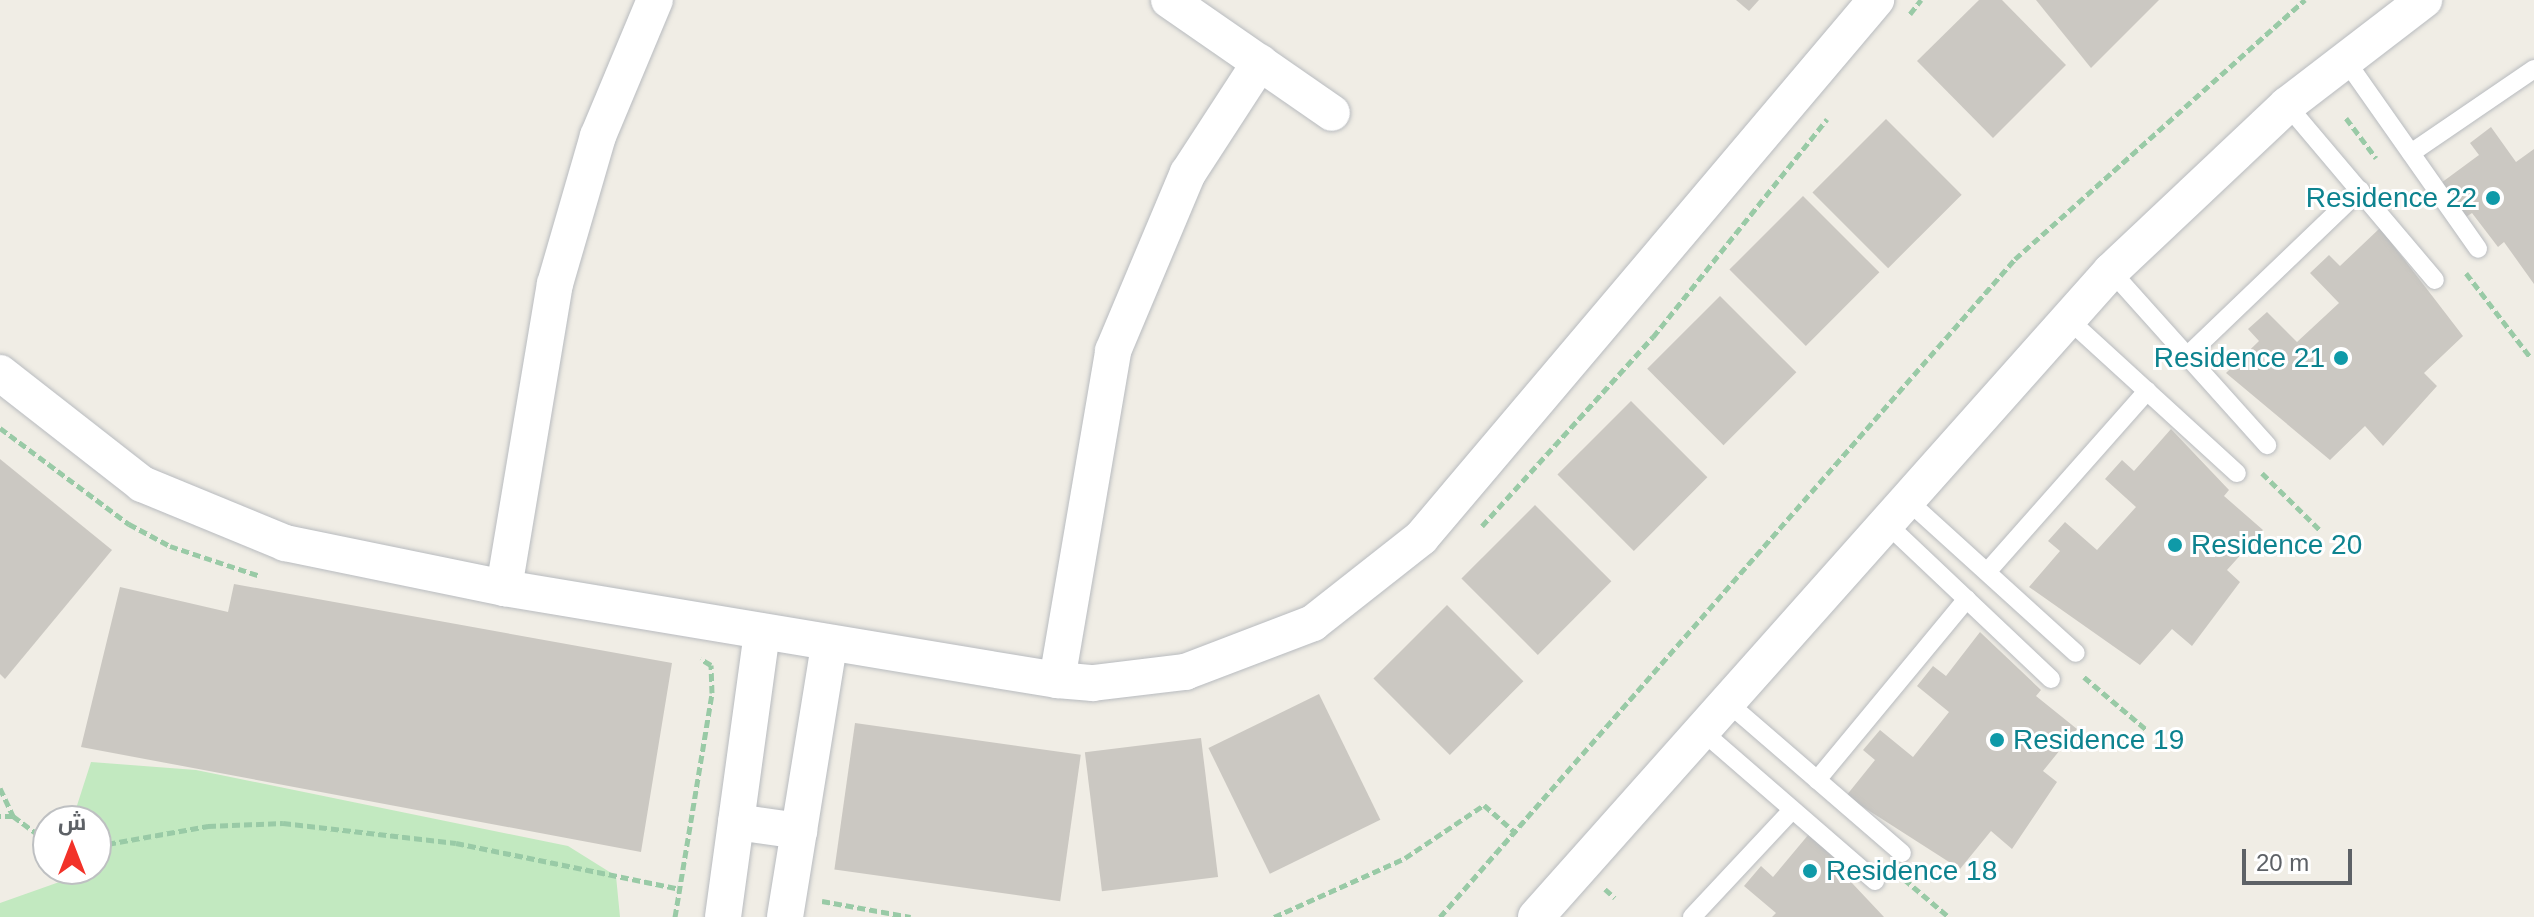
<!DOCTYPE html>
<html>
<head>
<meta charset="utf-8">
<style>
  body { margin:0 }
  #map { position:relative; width:2534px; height:917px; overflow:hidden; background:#f0ede5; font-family:Helvetica,Cairo,sans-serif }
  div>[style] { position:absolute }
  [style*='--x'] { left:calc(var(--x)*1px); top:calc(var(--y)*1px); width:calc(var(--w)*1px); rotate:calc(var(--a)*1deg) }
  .green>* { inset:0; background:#c2e9c0 }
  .building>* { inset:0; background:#cbc8c2; transform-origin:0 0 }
  .path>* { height:5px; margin-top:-2.5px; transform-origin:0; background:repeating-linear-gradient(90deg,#99caa6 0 8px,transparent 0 12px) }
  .roads { filter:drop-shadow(0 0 2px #b8bbbf) drop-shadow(0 0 2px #b8bbbf) }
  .lane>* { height:18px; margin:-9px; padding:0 9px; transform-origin:9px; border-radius:9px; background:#fff }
  .street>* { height:36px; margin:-18px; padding:0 18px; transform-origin:18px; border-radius:18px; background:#fff }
  .dots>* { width:22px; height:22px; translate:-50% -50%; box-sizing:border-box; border:4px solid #fff; border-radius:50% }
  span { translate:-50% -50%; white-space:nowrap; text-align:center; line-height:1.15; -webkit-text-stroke:6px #fff; paint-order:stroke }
  .culture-label { font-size:28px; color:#0d838f }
  .right { translate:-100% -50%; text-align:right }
  .left { translate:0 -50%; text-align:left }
  .north { position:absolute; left:32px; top:805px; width:80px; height:80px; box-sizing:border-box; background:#fff; border:2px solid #bec0c2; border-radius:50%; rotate:0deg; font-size:22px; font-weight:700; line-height:32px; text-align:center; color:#5d6166 }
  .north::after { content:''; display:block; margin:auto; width:28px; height:36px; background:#f23229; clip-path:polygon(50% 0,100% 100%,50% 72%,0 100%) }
  .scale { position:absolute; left:2242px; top:849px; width:110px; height:36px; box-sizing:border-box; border:4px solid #5d6166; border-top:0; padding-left:10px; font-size:24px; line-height:28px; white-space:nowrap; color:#5d6166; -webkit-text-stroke:6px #fff; paint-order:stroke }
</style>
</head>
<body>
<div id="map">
  <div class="green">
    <i style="clip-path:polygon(91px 762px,196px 770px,568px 846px,616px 876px,620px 917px,0 917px,0 903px,96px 869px,96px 821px,72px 821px)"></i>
  </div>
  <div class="building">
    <i style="clip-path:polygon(1736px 0,1759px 0,1749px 11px)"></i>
    <i style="clip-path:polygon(1979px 0,2002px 0,2066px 65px,1993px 138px,1917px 61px)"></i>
    <i style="clip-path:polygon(2036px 0,2159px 0,2091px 68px)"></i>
    <i style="left:1886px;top:119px;width:107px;height:104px;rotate:45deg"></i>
    <i style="clip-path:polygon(2491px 127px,2516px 162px,2534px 149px,2534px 284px,2504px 242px,2498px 247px,2472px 213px,2466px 217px,2441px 183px,2479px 155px,2470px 143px)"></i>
    <i style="left:1803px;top:196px;width:108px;height:104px;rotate:45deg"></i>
    <i style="clip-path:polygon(2380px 228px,2463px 336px,2424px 373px,2437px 386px,2383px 446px,2365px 426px,2330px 460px,2226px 373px,2259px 341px,2248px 329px,2267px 312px,2297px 342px,2339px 303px,2310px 273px,2329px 255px,2340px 266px)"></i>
    <i style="left:1720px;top:296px;width:108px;height:103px;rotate:45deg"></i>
    <i style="left:1631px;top:401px;width:108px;height:104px;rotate:45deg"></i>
    <i style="clip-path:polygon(2171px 429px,2229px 490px,2224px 496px,2263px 530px,2227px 570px,2240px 582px,2192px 646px,2172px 629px,2140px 665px,2029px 587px,2060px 551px,2048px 541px,2065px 522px,2097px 550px,2136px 507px,2105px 479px,2122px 460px,2134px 471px)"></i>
    <i style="clip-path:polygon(0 459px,112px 550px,5px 679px,0 674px)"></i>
    <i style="left:1535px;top:505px;width:108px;height:104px;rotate:45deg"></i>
    <i style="clip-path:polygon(234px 584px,672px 663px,641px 852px,81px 747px,120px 587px,228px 612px)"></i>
    <i style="left:1447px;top:605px;width:108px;height:104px;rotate:45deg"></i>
    <i style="clip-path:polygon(1980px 632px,2041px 690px,2036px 696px,2077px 729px,2043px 771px,2057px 782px,2012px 849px,1991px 831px,1960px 869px,1846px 796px,1875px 760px,1863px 750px,1880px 730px,1913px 757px,1949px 712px,1917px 686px,1933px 666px,1946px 676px)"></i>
    <i style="left:1319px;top:694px;width:140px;height:123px;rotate:64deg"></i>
    <i style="left:855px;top:723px;width:228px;height:148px;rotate:8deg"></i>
    <i style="left:1201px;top:738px;width:140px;height:117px;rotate:83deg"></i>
    <i style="clip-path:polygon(1809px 834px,1841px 861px,1836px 866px,1884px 917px,1772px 917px,1776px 913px,1744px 886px,1761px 866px,1773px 877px)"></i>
  </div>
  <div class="path">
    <i style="--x:1910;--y:14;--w:18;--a:-52"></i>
    <i style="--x:2346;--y:118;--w:50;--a:53.1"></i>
    <i style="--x:2466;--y:273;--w:107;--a:52.6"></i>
    <i style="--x:0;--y:428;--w:161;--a:36.7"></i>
    <i style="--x:129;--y:524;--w:47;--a:28.2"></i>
    <i style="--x:170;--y:546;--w:95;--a:18.4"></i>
    <i style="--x:2262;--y:473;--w:83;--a:44.5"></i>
    <i style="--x:1482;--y:526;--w:255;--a:-47.9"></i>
    <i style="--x:1653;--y:337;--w:279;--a:-51.4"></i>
    <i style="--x:2084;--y:677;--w:82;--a:40.1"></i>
    <i style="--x:0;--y:788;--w:31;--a:65"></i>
    <i style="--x:13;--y:816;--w:13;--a:180"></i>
    <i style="--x:13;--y:816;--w:44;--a:36.6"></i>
    <i style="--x:96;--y:846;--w:114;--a:-10.1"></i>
    <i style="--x:208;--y:826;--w:75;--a:-2.3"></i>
    <i style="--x:283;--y:823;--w:174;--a:6.6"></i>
    <i style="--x:456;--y:843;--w:229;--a:11.6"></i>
    <i style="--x:1904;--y:879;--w:59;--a:40.2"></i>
    <i style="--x:1605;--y:889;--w:13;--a:42"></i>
    <i style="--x:822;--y:901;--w:90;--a:10.2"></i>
    <i style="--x:675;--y:917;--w:227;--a:-80.6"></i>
    <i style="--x:712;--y:693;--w:28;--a:-92"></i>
    <i style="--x:711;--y:665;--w:12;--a:-149"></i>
    <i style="--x:1274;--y:917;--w:144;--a:-24.2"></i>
    <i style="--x:1405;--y:858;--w:95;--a:-33.9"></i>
    <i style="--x:1484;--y:805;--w:43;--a:41.2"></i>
    <i style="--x:1440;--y:917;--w:874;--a:-48.85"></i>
    <i style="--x:2015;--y:259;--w:389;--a:-41.8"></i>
  </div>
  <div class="roads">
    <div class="lane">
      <i style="--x:2344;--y:58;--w:233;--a:54.9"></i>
      <i style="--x:2287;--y:105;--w:229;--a:49.8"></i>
      <i style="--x:2411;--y:153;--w:149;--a:-34.3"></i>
      <i style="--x:2111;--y:271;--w:234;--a:48.1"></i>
      <i style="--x:2067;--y:318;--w:230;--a:42.4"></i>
      <i style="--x:2187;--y:356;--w:240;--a:-43.8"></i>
      <i style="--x:1906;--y:499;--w:229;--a:42.2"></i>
      <i style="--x:1886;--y:523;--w:227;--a:43.4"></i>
      <i style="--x:1987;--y:572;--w:242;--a:-48.5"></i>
      <i style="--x:1727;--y:702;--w:231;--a:40.8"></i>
      <i style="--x:1702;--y:731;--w:229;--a:40.9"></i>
      <i style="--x:1817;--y:780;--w:235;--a:-50.4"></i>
      <i style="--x:1692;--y:917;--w:146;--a:-46.9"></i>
    </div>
    <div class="street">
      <i style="--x:1169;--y:0;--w:198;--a:34.7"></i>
      <i style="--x:0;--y:373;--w:180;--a:38"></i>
      <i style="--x:142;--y:484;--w:155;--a:22.4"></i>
      <i style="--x:285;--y:543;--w:224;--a:11.6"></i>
      <i style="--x:504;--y:588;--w:561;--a:9.45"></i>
      <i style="--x:1057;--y:680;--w:36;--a:5"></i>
      <i style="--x:1093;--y:683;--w:93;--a:-6.8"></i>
      <i style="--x:1185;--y:672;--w:137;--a:-20.9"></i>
      <i style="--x:1313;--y:623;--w:137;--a:-38.2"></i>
      <i style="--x:1421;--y:538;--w:705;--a:-49.78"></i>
      <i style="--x:504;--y:588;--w:308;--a:-80.5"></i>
      <i style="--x:555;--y:284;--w:154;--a:-73.8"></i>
      <i style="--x:598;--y:136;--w:147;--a:-67.3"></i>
      <i style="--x:1057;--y:680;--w:334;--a:-80.3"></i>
      <i style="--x:1113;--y:351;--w:193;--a:-67.2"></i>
      <i style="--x:1188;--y:173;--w:132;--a:-57"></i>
      <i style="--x:736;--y:822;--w:64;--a:8.1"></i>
      <i style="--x:723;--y:917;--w:288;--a:-82.2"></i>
      <i style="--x:785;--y:917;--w:277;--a:-80.8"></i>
      <i style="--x:1536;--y:917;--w:865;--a:-48.33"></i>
      <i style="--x:2111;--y:271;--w:242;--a:-43.3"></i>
      <i style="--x:2287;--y:105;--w:173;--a:-37.5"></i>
    </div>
  </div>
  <div class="dots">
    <i style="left:2493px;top:198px;background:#0f9aa8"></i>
    <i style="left:2341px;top:358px;background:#0f9aa8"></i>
    <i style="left:2175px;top:545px;background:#0f9aa8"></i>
    <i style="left:1997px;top:740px;background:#0f9aa8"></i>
    <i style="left:1810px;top:871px;background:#0f9aa8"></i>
  </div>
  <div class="culture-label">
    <span class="right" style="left:2477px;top:198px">Residence 22</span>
    <span class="right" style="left:2325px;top:358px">Residence 21</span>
    <span class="left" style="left:2191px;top:545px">Residence 20</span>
    <span class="left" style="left:2013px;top:740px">Residence 19</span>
    <span class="left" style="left:1826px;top:871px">Residence 18</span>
  </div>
  <div class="north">ش</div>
  <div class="scale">20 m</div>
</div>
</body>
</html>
